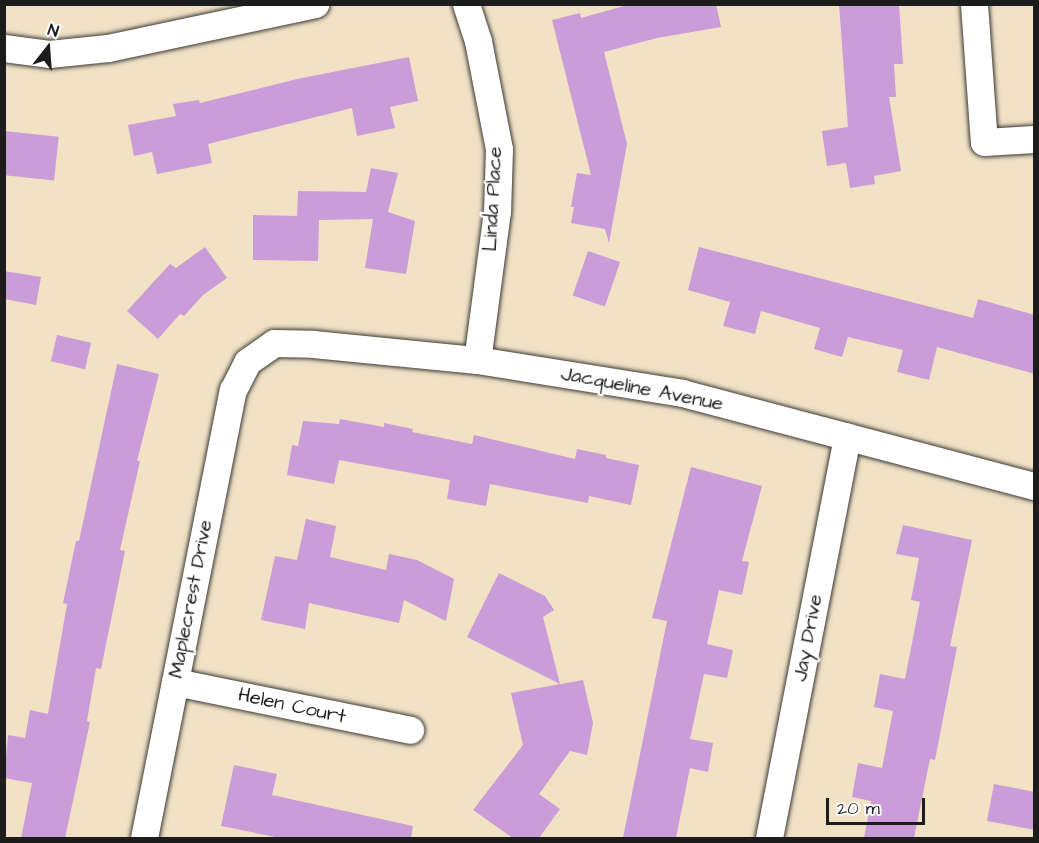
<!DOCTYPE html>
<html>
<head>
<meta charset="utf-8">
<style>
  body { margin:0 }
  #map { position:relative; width:1039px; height:843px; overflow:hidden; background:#f1e2c6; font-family:"Architects Daughter",sans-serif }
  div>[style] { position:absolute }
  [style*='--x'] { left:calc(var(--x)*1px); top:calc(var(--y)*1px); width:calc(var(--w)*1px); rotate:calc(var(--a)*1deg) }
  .building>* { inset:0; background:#ca9cd8; transform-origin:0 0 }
  .roads { filter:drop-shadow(0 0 2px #3c3a36) drop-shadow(0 0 2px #3c3a36) }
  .minor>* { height:27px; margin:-13.5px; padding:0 13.5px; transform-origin:13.5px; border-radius:13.5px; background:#fff }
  span { translate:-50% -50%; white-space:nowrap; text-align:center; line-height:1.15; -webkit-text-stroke:4.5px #fff; paint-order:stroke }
  .street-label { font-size:20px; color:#1c1c1c }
  .frame { position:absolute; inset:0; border:6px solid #1c1c1c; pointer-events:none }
  .north { position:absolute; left:18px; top:18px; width:60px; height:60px; -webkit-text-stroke:4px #fff; paint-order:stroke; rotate:17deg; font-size:16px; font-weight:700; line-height:24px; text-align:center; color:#1c1c1c }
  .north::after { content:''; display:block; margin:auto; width:21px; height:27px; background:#1c1c1c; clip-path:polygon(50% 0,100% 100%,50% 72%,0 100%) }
  .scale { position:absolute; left:826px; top:798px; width:99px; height:27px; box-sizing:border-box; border:3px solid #1c1c1c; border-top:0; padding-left:8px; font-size:18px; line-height:21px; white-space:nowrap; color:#1c1c1c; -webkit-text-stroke:4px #fff; paint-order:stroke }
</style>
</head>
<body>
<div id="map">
  <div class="building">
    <i style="clip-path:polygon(631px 4px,716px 4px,721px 27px,657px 38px,604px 52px,627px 144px,609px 243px,605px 229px,571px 223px,574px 207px,571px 207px,577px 173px,591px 175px,552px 20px,580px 13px,581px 18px)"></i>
    <i style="clip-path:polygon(839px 4px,899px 4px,903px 64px,894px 64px,896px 97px,889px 97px,901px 171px,874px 176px,875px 184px,850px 188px,846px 163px,827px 166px,822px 131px,848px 127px)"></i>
    <i style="clip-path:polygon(409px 57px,418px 101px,390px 107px,395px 128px,357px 136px,352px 108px,208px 144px,212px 163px,157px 174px,152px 152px,134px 156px,128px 125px,176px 116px,173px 104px,199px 100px,200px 103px,297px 79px)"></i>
    <i style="left:4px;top:131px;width:55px;height:44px;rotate:6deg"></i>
    <i style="clip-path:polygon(371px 168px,398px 173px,388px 212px,415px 221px,406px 274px,365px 268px,373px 219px,319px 220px,318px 261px,253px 260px,253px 215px,297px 216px,298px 191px,366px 192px)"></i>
    <i style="clip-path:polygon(205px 247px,227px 278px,203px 295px,184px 316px,180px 314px,158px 339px,127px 311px,170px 264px,176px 268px)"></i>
    <i style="clip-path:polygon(699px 247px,973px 318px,978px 299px,1035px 315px,1035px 374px,937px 347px,929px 380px,897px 372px,903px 350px,848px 337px,842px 357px,814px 349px,820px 328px,761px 311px,755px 334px,723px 326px,730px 302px,688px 290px)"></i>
    <i style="left:588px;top:251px;width:34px;height:47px;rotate:19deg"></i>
    <i style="clip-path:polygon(4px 271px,41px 277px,36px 305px,4px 299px)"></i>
    <i style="left:57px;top:335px;width:35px;height:27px;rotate:13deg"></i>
    <i style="clip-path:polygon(117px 364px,159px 374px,137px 461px,140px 461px,120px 550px,125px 551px,101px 669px,96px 668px,87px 721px,90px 722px,65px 838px,21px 838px,32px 783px,4px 778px,8px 735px,25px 738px,30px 710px,48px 714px,67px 604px,63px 603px,76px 541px,79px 541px)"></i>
    <i style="clip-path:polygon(340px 419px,384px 427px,384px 423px,413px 429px,412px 432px,472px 444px,474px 435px,575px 459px,577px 449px,606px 455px,606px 458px,639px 465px,631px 505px,589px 496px,588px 503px,490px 484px,486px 506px,447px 499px,450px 480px,339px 460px,334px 484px,287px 475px,292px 445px,298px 446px,303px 421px,339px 424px)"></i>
    <i style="clip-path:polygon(691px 467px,762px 486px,742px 561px,749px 562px,742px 595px,719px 590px,707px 644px,733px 650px,727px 678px,704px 674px,690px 739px,713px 743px,708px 772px,690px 768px,676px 838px,623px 838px,667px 621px,652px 618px)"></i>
    <i style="clip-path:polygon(306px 519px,336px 526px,330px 557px,386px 570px,389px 554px,417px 560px,454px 579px,446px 621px,404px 600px,399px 623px,309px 603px,305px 629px,261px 620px,275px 556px,297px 560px)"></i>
    <i style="clip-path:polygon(903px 525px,972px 540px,950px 646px,957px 647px,935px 760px,930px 759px,914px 838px,864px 838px,871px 801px,852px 797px,858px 763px,882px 768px,893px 711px,874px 707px,880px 674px,905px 679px,920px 602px,911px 600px,919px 558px,896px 554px)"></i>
    <i style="clip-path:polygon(499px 573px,545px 596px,554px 610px,543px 617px,560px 684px,467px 637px)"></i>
    <i style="clip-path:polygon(583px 680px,593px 723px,587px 755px,570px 751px,539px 794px,560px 809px,539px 838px,513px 838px,473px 810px,523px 745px,511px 693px)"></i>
    <i style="clip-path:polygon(234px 765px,277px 774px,272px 795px,413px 826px,411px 838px,280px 838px,221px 826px)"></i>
    <i style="clip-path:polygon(994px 784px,1035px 792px,1035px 830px,987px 821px)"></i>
  </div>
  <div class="roads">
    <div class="minor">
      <i style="--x:466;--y:4;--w:39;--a:72"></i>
      <i style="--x:478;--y:41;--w:110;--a:79"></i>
      <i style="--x:499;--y:149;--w:62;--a:91.8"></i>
      <i style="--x:497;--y:211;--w:150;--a:97.6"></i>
      <i style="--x:974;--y:4;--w:138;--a:85.9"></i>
      <i style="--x:984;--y:142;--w:50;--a:-3.4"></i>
      <i style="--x:4;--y:48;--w:45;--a:7.6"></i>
      <i style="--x:49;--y:54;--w:59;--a:-5.8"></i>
      <i style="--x:108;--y:48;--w:212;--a:-12"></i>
      <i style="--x:175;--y:682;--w:240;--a:11.5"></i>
      <i style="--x:144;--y:838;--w:457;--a:-78.8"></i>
      <i style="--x:233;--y:390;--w:31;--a:-63"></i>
      <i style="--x:247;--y:362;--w:33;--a:-35"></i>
      <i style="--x:274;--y:343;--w:39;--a:1"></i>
      <i style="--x:313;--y:344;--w:165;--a:5.6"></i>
      <i style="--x:477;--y:360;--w:208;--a:9.1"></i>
      <i style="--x:682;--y:393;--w:364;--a:14.8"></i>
      <i style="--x:769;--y:838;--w:409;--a:-79"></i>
    </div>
  </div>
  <div class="street-label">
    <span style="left:493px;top:199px;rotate:-87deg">Linda Place</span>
    <span style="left:642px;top:389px;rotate:11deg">Jacqueline Avenue</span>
    <span style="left:191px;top:599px;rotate:-79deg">Maplecrest Drive</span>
    <span style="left:808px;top:638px;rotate:-79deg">Jay Drive</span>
    <span style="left:292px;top:706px;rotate:12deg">Helen Court</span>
  </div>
  <div class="frame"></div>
  <div class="north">N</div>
  <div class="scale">20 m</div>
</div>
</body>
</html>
